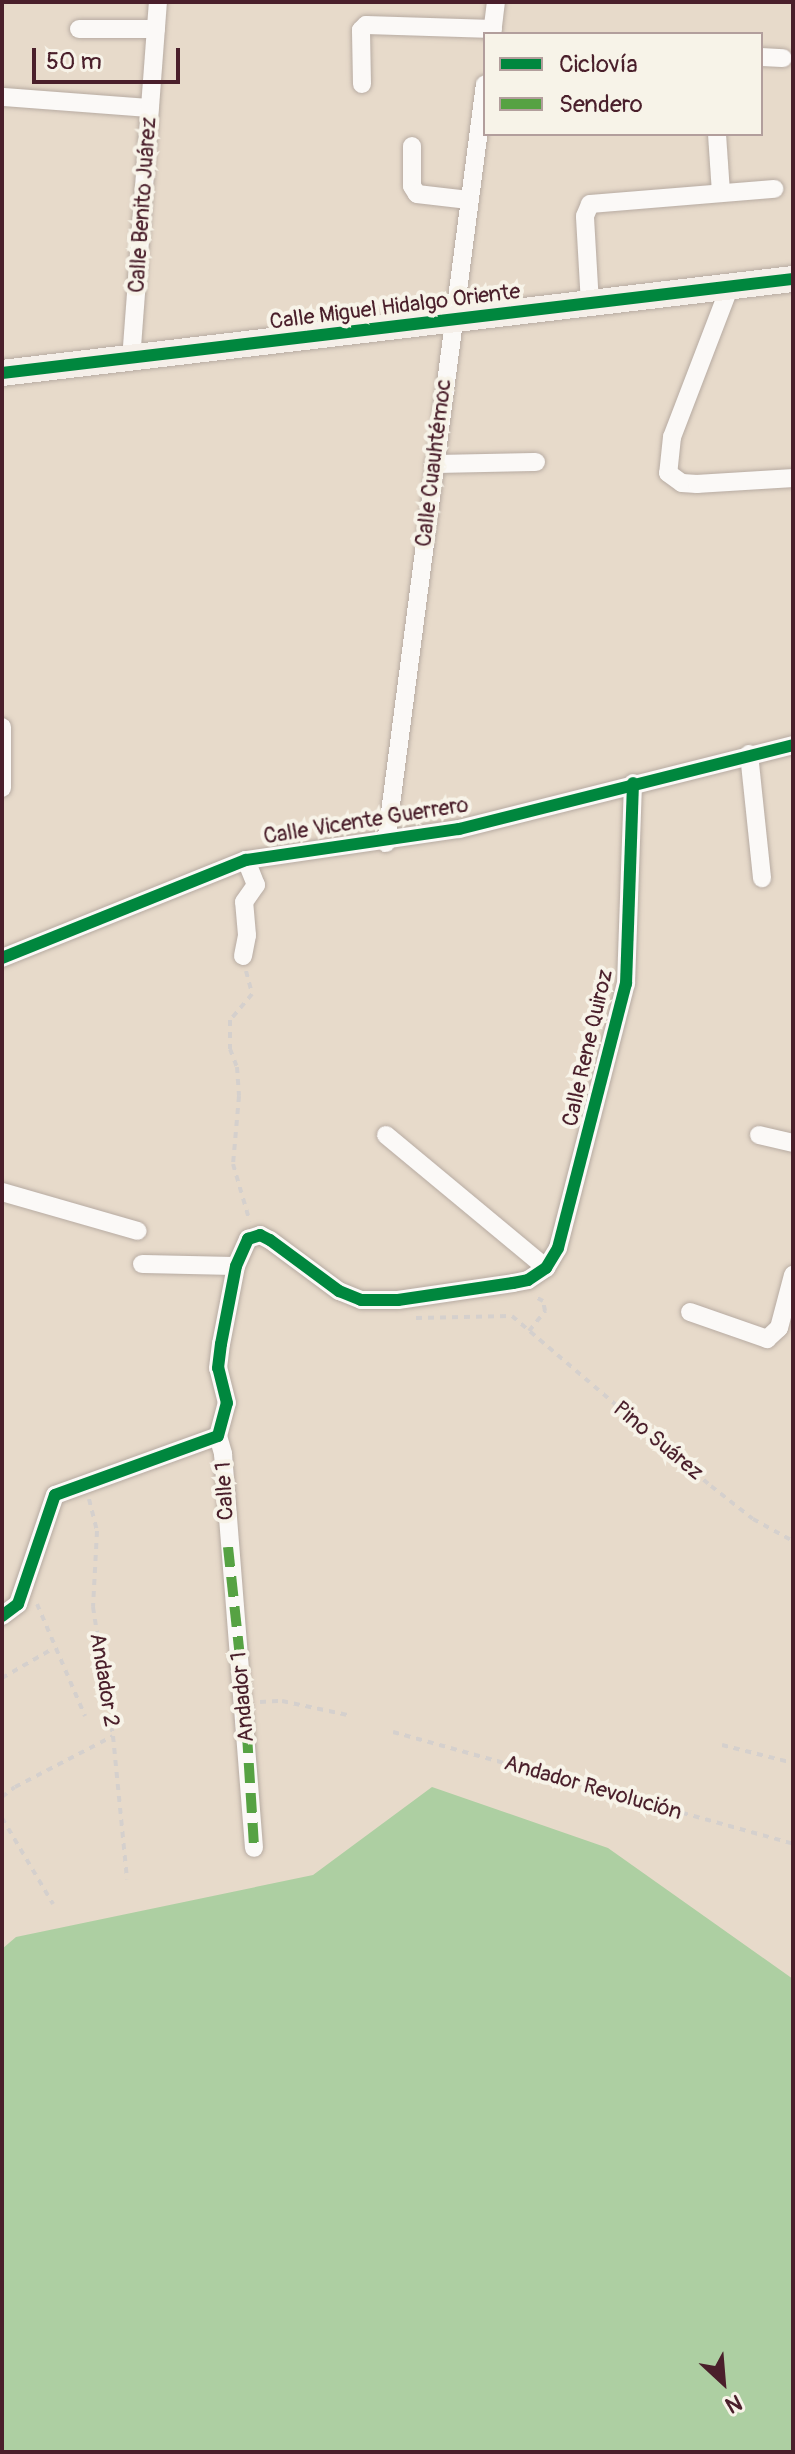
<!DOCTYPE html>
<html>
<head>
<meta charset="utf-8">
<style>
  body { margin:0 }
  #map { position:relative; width:795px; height:2454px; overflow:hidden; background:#e7daca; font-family:Pangolin,sans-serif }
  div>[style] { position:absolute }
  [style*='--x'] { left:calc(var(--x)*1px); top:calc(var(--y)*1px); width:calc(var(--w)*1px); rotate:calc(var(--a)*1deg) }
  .green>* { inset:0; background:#adcfa2 }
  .path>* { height:4px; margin-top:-2px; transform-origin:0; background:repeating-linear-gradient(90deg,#d5d0cd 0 6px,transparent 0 12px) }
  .roads { filter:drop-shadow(0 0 2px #b7aba2) drop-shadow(0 0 2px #b7aba2) }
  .street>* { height:18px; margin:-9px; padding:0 9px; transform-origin:9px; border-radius:9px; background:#fbf9f7 }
  .secondary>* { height:26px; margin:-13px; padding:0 13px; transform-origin:13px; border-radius:13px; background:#f5efe9 }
  .quiet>* { height:10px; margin-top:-5px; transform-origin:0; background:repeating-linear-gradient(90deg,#56a243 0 20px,transparent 0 30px) }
  .cycleway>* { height:12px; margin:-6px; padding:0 6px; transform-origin:6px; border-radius:6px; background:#00873e }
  span { translate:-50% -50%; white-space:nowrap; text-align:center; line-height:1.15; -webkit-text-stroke:8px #f7f3e8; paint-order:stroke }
  .street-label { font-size:22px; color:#4a1f2b }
  .frame { position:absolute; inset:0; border:4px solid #4a1f2b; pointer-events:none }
  .legend { position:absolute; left:483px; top:32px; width:280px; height:104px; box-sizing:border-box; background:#f7f3e8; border:2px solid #b29e9c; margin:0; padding:10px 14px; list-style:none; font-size:24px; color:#4a1f2b }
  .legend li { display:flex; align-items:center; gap:16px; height:40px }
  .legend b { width:40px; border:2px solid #b29e9c }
  .north { position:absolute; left:683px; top:2342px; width:80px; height:80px; -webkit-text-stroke:6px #f7f3e8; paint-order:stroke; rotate:154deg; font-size:22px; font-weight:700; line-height:32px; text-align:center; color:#4a1f2b }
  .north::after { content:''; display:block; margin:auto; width:28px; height:36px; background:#4a1f2b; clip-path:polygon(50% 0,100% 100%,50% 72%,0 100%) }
  .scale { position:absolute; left:32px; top:48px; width:148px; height:36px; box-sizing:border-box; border:4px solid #4a1f2b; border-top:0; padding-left:10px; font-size:24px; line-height:28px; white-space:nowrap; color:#4a1f2b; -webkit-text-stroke:6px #f7f3e8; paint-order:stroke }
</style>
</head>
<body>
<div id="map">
  <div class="green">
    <i style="clip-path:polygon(432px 1787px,608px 1848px,793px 1979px,793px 2452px,2px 2452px,2px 1949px,16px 1937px,313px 1875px)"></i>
  </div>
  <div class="path">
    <i style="--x:246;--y:971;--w:24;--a:75"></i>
    <i style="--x:252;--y:994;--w:34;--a:130"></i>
    <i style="--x:230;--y:1020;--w:29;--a:90"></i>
    <i style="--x:230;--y:1049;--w:19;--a:69"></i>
    <i style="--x:237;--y:1067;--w:29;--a:86"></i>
    <i style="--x:239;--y:1096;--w:68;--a:95"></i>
    <i style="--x:233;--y:1164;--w:60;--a:73.7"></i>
    <i style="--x:416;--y:1318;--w:96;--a:-1.2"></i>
    <i style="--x:512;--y:1316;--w:262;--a:40.5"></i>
    <i style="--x:711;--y:1486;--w:53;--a:38.2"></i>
    <i style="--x:753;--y:1519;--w:46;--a:28.8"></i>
    <i style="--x:529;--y:1331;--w:26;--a:-51"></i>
    <i style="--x:545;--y:1311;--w:10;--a:-101"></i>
    <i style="--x:543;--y:1301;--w:10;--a:-151"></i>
    <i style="--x:89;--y:1499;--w:33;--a:76"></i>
    <i style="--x:97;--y:1531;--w:76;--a:93"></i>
    <i style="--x:93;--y:1607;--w:131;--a:81.2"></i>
    <i style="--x:113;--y:1736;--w:144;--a:84.4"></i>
    <i style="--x:37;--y:1604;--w:122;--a:66.8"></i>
    <i style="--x:2;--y:1678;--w:60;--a:-30"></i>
    <i style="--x:260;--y:1702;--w:22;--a:-3"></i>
    <i style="--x:282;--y:1701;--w:67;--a:12"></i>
    <i style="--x:393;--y:1732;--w:415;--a:15.6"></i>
    <i style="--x:722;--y:1745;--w:73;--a:14.2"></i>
    <i style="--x:2;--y:1797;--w:16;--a:-38"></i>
    <i style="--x:15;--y:1787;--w:110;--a:-27.5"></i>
    <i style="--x:2;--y:1818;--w:100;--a:59.3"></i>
  </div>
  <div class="roads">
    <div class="street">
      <i style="--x:79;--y:29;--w:77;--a:0"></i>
      <i style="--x:492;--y:34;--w:32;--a:-83"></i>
      <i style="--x:761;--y:57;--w:22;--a:3"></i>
      <i style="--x:362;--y:84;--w:54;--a:-91.1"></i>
      <i style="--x:361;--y:30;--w:7;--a:-45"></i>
      <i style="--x:366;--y:25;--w:127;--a:1.8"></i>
      <i style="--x:3;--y:97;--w:147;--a:4.3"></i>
      <i style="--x:717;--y:134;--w:58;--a:86.1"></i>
      <i style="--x:412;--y:146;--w:40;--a:90"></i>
      <i style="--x:412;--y:186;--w:9;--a:58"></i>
      <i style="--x:417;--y:194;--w:52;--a:6.6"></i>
      <i style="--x:730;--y:286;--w:162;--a:111"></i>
      <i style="--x:672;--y:437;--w:36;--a:96"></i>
      <i style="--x:668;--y:473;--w:17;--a:36"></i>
      <i style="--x:682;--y:483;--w:15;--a:4"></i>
      <i style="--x:697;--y:484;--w:96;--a:-3.6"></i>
      <i style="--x:590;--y:304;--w:88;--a:-93.3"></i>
      <i style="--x:585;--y:216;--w:13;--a:-67"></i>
      <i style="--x:590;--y:204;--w:185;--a:-4.7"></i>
      <i style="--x:131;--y:360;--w:359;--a:-85.7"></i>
      <i style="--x:434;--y:464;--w:102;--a:-1.1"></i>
      <i style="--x:749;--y:754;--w:125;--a:84"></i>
      <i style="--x:2;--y:788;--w:61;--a:-90"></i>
      <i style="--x:386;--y:843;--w:765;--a:-82.57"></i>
      <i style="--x:243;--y:956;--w:21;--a:-79"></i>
      <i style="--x:247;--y:935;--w:33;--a:-95"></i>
      <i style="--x:244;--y:902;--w:21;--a:-55"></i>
      <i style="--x:256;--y:885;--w:27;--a:-112"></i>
      <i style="--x:2;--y:958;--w:263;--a:-21.9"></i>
      <i style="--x:246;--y:860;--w:215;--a:-8.3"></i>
      <i style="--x:459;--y:829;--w:344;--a:-14.1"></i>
      <i style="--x:386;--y:1135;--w:208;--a:39.7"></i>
      <i style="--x:759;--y:1135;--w:35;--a:13"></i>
      <i style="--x:2;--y:1192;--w:141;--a:16"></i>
      <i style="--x:142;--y:1264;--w:94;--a:1.2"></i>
      <i style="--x:690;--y:1312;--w:82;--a:19.3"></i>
      <i style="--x:767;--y:1339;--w:16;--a:-43"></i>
      <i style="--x:779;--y:1328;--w:55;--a:-75.2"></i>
      <i style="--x:218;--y:1436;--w:19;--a:74"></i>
      <i style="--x:223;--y:1454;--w:395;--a:85.5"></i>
      <i style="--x:2;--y:1616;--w:20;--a:-37"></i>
      <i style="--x:18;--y:1604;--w:115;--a:-71.3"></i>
      <i style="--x:55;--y:1495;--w:173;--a:-19.9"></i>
      <i style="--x:218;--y:1436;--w:34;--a:-75"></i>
      <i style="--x:227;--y:1403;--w:36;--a:-104"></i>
      <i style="--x:218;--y:1368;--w:24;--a:-83"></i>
      <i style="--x:221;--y:1344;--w:79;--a:-79.1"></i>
      <i style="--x:236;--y:1266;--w:30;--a:-66"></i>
      <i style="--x:248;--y:1239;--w:13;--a:-18"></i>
      <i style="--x:260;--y:1235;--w:11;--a:27"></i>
      <i style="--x:270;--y:1240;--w:86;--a:36.5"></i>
      <i style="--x:339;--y:1291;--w:24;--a:22"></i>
      <i style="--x:361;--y:1300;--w:37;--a:0"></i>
      <i style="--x:398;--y:1300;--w:116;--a:-8.4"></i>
      <i style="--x:513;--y:1283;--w:15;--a:-11"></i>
      <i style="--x:528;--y:1280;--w:22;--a:-34"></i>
      <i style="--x:546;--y:1268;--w:23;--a:-59"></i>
      <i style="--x:558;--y:1248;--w:273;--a:-75.6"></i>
      <i style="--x:626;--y:984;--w:201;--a:-88"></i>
    </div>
    <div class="secondary">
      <i style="--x:2;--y:373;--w:797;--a:-6.78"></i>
    </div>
  </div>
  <div class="quiet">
    <i style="--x:228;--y:1547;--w:157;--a:83.8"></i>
    <i style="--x:245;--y:1703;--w:145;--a:86.4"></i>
  </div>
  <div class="cycleway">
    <i style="--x:2;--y:373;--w:797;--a:-6.78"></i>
    <i style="--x:2;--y:958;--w:263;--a:-21.9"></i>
    <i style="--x:246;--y:860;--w:215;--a:-8.3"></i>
    <i style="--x:459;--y:829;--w:344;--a:-14.1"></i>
    <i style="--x:2;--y:1616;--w:20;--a:-37"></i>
    <i style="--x:18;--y:1604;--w:115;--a:-71.3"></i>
    <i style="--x:55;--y:1495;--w:173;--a:-19.9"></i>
    <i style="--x:218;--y:1436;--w:34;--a:-75"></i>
    <i style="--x:227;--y:1403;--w:36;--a:-104"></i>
    <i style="--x:218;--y:1368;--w:24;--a:-83"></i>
    <i style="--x:221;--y:1344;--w:79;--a:-79.1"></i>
    <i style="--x:236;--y:1266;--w:30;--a:-66"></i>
    <i style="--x:248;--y:1239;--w:13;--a:-18"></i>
    <i style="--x:260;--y:1235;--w:11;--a:27"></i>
    <i style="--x:270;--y:1240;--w:86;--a:36.5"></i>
    <i style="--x:339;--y:1291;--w:24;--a:22"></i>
    <i style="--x:361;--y:1300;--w:37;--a:0"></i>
    <i style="--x:398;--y:1300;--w:116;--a:-8.4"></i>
    <i style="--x:513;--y:1283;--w:15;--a:-11"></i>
    <i style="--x:528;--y:1280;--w:22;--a:-34"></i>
    <i style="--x:546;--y:1268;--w:23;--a:-59"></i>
    <i style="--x:558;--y:1248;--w:273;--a:-75.6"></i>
    <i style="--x:626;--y:984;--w:201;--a:-88"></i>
  </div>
  <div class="street-label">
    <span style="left:143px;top:205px;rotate:-86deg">Calle Benito Juárez</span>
    <span style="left:395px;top:307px;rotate:-7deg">Calle Miguel Hidalgo Oriente</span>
    <span style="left:434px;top:463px;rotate:-83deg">Calle Cuauhtémoc</span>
    <span style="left:366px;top:821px;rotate:-9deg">Calle Vicente Guerrero</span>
    <span style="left:588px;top:1048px;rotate:-77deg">Calle Rene Quiroz</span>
    <span style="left:658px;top:1441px;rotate:40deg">Pino Suárez</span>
    <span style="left:225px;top:1491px;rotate:-93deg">Calle 1</span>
    <span style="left:104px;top:1680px;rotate:81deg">Andador 2</span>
    <span style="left:243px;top:1697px;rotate:-95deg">Andador 1</span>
    <span style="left:593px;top:1788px;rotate:16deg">Andador Revolución</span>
  </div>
  <div class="frame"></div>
  <ul class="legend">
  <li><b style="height:10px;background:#00873e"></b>Ciclovía</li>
  <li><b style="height:10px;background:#56a243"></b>Sendero</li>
  </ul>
  <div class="north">N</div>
  <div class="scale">50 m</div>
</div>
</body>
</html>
